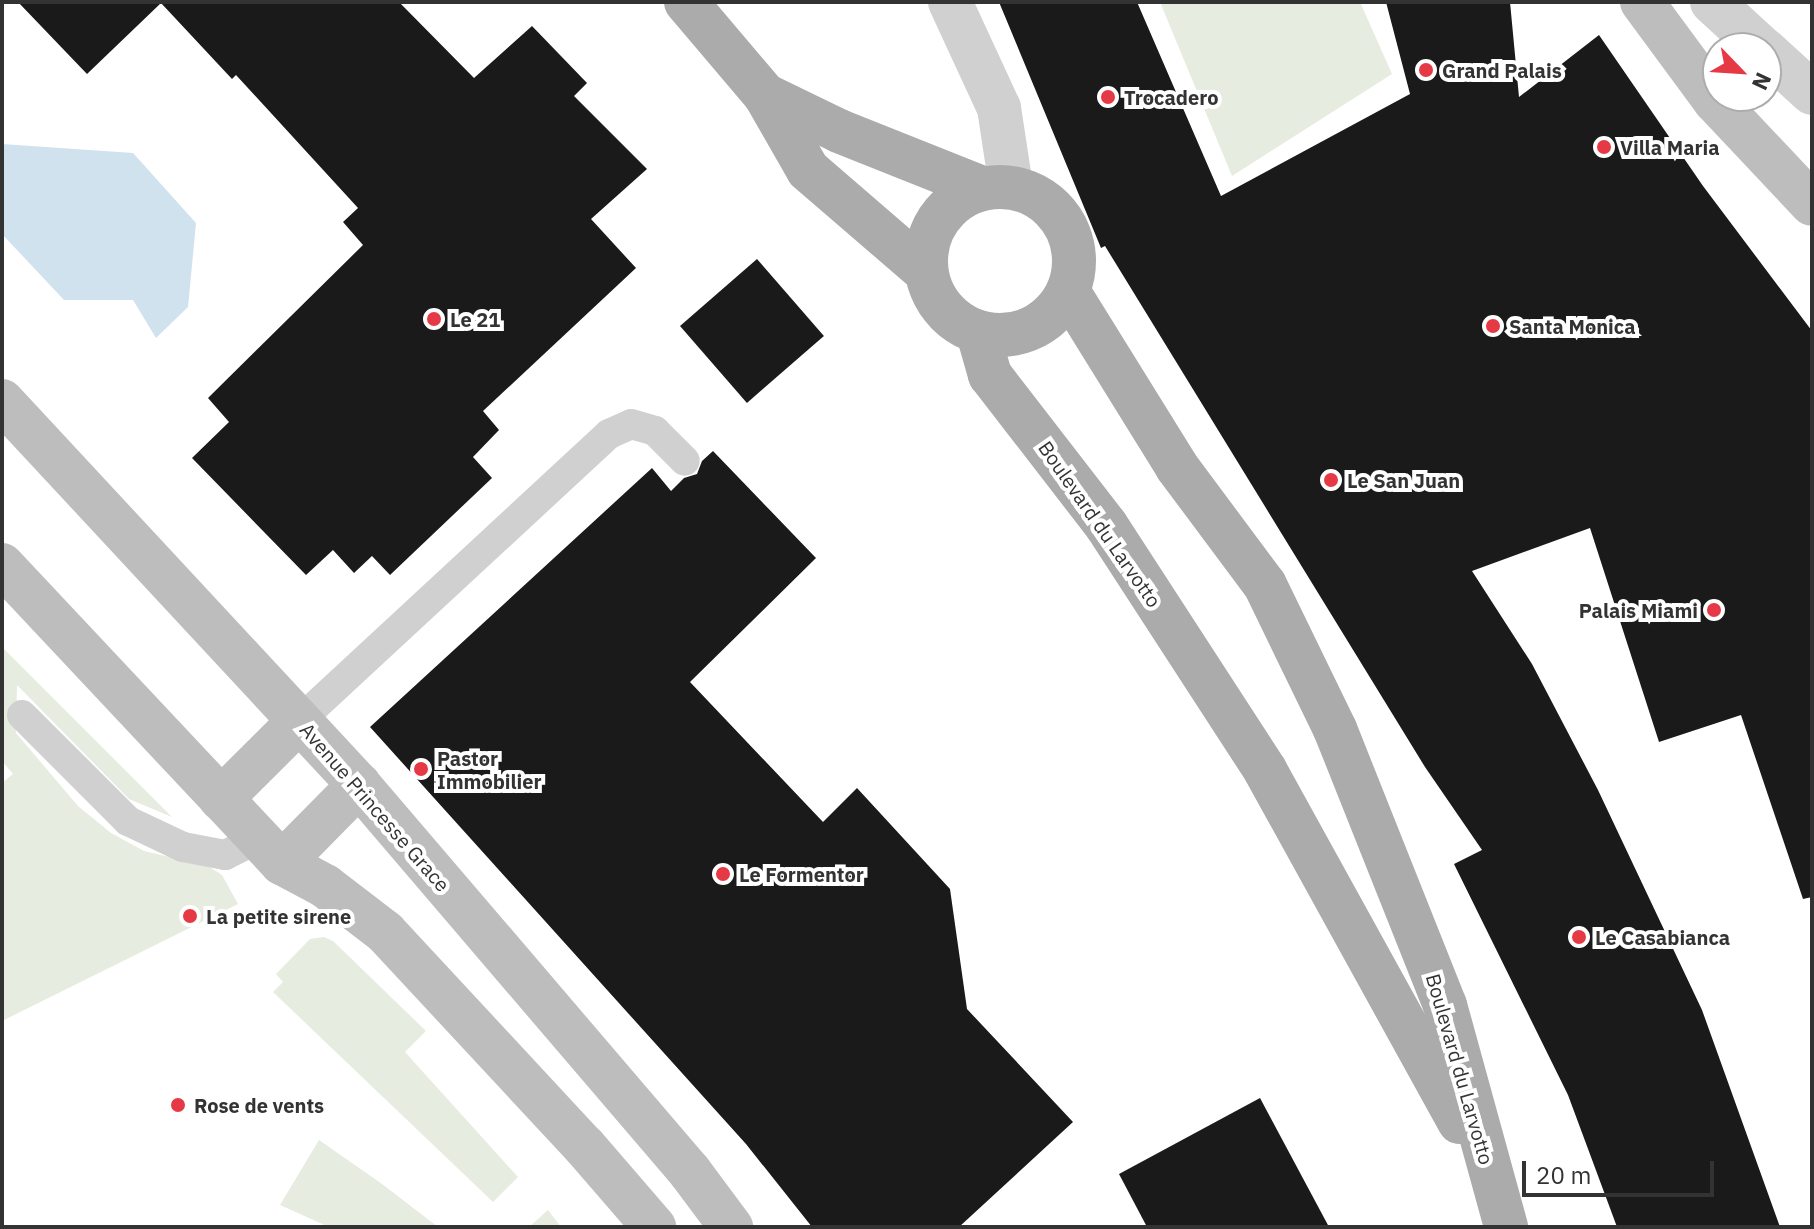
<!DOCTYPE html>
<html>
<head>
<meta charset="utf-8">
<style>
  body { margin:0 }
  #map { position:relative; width:1814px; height:1229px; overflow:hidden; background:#fff; font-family:"IBM Plex Sans",sans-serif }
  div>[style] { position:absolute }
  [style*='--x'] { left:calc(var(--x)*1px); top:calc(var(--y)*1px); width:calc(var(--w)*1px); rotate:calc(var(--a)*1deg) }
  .green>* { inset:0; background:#e6ecdf }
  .water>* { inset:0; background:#cfe2ee }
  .building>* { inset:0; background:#1a1a1a; transform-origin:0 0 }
  .lane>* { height:30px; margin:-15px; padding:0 15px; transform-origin:15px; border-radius:15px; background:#d0d0d0 }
  .street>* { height:44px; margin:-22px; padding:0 22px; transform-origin:22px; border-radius:22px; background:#d0d0d0 }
  .secondary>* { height:44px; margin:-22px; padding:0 22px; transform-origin:22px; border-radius:22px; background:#bdbdbd }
  .primary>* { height:44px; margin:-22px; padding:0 22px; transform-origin:22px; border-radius:22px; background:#ababab }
  .primary>.ring { margin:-22px; padding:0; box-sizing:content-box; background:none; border:44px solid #ababab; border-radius:50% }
  .dots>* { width:22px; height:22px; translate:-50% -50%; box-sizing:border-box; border:4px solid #fff; border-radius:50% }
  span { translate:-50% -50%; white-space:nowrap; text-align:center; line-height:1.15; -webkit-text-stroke:8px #fff; paint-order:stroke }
  .poi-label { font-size:20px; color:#333; font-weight:700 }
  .left { translate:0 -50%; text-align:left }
  .right { translate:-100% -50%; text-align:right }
  .street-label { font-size:20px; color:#333 }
  .frame { position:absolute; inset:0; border:4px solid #333; pointer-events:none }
  .north { position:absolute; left:1702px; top:32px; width:80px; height:80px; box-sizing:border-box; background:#fff; border:2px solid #adadad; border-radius:50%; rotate:115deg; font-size:22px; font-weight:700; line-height:32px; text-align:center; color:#333 }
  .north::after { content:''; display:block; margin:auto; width:28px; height:36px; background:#e63946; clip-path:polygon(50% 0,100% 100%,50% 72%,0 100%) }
  .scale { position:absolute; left:1522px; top:1161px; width:192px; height:36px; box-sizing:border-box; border:4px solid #333; border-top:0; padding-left:10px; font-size:24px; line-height:28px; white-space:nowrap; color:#333; -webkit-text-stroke:6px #fff; paint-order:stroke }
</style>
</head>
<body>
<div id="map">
  <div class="green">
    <i style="clip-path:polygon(1160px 2px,1360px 2px,1392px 74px,1232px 176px)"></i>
    <i style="clip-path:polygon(2px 647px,172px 817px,129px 799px,17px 685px,16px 733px,78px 806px,111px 833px,144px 851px,208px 866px,222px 875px,238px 904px,2px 1021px,2px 783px,13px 774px,2px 761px)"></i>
    <i style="clip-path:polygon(324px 937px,333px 941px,426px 1031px,405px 1052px,518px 1177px,493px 1202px,273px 992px,283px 982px,276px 974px,310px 939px)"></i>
    <i style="clip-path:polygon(319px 1140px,382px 1184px,438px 1227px,329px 1227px,280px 1205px)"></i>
    <i style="clip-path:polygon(548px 1210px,561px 1227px,529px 1227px)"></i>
  </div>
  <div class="water">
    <i style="clip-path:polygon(2px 144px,133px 153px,196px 223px,188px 307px,156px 338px,133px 300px,64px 300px,2px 234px)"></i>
  </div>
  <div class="building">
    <i style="clip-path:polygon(18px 2px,399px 2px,474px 78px,532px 26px,587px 83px,574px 96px,647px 169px,591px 219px,636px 268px,483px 411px,499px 430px,473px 457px,492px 478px,390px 575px,372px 556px,354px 573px,333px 550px,306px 575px,192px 458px,229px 422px,208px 398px,363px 245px,343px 222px,358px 208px,236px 75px,232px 79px,161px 3px,87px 74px)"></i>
    <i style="clip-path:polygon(999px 2px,1137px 2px,1221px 196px,1410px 94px,1386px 2px,1510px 2px,1519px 97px,1599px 35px,1703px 186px,1812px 331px,1812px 897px,1803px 899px,1741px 715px,1659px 742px,1590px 528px,1472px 571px,1532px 664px,1598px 790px,1702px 1010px,1780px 1227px,1617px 1227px,1568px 1095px,1454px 864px,1482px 850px,1425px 767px,1105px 246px,1101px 248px)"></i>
    <i style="left:757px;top:259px;width:102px;height:102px;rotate:49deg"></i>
    <i style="clip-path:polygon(713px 451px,816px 558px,690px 682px,823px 822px,857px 788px,950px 889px,967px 1009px,1073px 1122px,959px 1227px,812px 1227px,746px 1144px,370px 727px,652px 468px,671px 491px,684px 478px,697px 474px,702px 461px)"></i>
    <i style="clip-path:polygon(1260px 1098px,1329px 1227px,1147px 1227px,1119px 1174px)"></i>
  </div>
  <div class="lane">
    <i style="--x:22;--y:715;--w:150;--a:45"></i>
    <i style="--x:128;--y:821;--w:61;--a:25.3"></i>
    <i style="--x:183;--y:847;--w:43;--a:10.8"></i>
    <i style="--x:225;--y:855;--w:37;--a:-26"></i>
    <i style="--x:299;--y:721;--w:422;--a:-42.8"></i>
    <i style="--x:609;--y:434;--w:24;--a:-24"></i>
    <i style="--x:631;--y:424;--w:25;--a:16"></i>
    <i style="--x:655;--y:431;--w:42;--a:45"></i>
  </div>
  <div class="street">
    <i style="--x:950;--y:2;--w:117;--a:65.2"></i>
    <i style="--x:999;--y:108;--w:79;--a:81.3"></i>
    <i style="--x:1712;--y:2;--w:68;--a:42.6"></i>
    <i style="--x:1766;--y:51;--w:62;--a:42.4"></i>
  </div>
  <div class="secondary">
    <i style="--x:1642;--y:2;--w:123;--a:53.6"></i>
    <i style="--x:1715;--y:101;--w:141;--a:46.7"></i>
    <i style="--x:2;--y:401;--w:524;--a:47.09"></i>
    <i style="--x:359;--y:785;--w:509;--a:49.46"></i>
    <i style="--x:690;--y:1172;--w:69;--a:53.3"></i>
    <i style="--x:2;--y:565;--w:409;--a:46.8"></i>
    <i style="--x:282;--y:863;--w:49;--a:28.1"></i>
    <i style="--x:325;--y:886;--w:76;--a:37.5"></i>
    <i style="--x:385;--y:932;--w:294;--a:47.1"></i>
    <i style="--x:585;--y:1147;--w:106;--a:49.2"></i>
    <i style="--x:221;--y:799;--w:110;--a:-45"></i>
    <i style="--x:282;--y:863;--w:110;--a:-45.4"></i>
  </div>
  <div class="primary">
    <i style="--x:686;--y:2;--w:122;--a:49.7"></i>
    <i style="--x:765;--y:95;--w:86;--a:60.2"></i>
    <i style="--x:808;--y:170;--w:156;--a:40.8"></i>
    <i style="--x:765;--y:95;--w:82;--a:25.9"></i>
    <i style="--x:839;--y:131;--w:154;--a:21.7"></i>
    <i class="ring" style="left:926px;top:187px;width:104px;height:104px"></i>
    <i style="--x:1068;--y:291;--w:207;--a:58.2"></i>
    <i style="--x:1177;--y:467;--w:147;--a:53.3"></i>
    <i style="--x:1265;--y:585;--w:160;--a:64.1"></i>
    <i style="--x:1335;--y:729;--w:297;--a:68.3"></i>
    <i style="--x:1445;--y:1005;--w:230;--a:74.6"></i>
    <i style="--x:978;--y:333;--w:44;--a:74.1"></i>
    <i style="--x:990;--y:375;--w:190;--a:52.3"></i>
    <i style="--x:1106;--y:525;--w:292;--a:57"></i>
    <i style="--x:1265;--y:770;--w:402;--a:61.1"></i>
  </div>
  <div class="dots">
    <i style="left:1426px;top:70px;background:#e63946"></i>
    <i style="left:1108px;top:97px;background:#e63946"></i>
    <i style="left:1604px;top:147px;background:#e63946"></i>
    <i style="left:434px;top:319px;background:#e63946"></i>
    <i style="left:1493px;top:326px;background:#e63946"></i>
    <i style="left:1331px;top:480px;background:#e63946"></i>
    <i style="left:1714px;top:610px;background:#e63946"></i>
    <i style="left:421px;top:769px;background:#e63946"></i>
    <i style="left:723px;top:874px;background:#e63946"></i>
    <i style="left:190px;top:916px;background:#e63946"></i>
    <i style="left:1579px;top:937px;background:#e63946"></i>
    <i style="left:178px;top:1105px;background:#e63946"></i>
  </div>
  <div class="poi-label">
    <span class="left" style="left:1442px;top:70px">Grand Palais</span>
    <span class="left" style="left:1124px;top:97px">Trocadero</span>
    <span class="left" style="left:1620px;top:147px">Villa Maria</span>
    <span class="left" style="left:450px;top:319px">Le 21</span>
    <span class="left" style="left:1509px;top:326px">Santa Monica</span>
    <span class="left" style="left:1347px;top:480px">Le San Juan</span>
    <span class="right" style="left:1698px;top:610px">Palais Miami</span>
    <span class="left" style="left:437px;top:770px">Pastor<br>Immobilier</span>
    <span class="left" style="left:739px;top:874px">Le Formentor</span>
    <span class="left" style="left:206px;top:916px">La petite sirene</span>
    <span class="left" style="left:1595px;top:937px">Le Casabianca</span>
    <span class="left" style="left:194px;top:1105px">Rose de vents</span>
  </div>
  <div class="street-label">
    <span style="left:1100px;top:524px;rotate:55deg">Boulevard du Larvotto</span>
    <span style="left:375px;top:807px;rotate:49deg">Avenue Princesse Grace</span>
    <span style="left:1460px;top:1069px;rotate:74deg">Boulevard du Larvotto</span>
  </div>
  <div class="frame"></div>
  <div class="north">N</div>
  <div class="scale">20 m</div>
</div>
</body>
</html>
